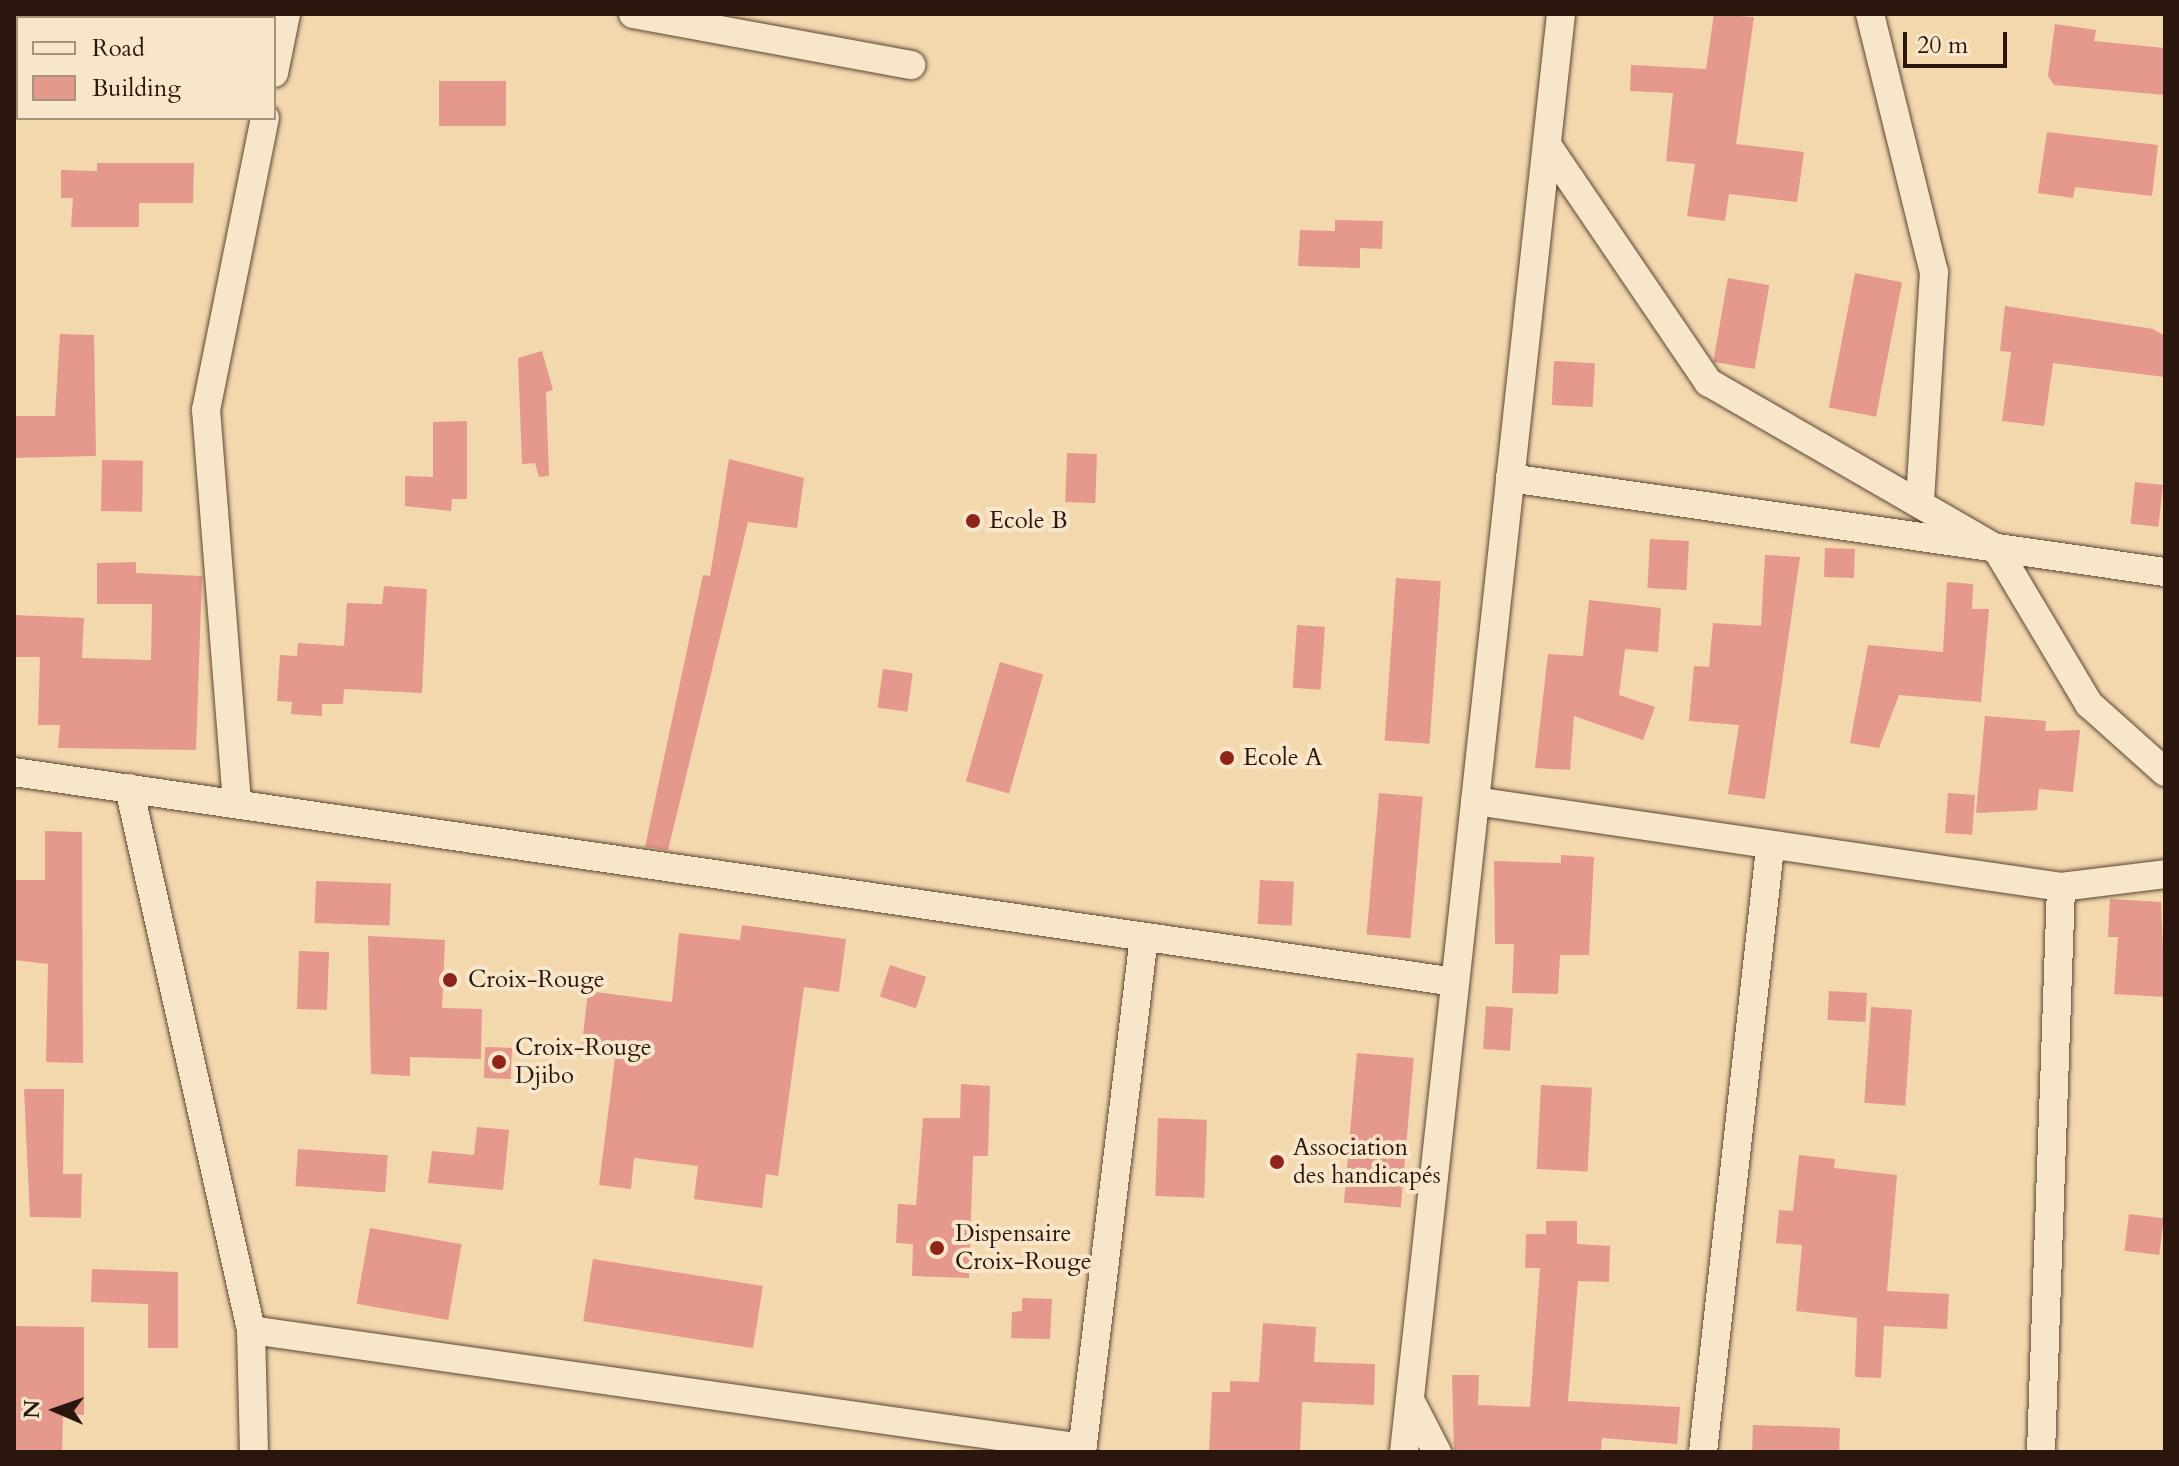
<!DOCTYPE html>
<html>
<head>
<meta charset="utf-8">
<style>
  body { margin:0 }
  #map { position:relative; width:2179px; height:1466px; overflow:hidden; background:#f3d8ae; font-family:Cardo,serif }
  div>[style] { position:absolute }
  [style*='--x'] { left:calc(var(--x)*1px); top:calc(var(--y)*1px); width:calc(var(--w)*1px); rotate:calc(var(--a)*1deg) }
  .building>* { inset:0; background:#e5988c; transform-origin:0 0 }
  .roads { filter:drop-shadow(0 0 2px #5c4635) drop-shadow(0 0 2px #5c4635) }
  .street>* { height:28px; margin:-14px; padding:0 14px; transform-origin:14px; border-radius:14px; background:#f7e6ca }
  .dots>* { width:22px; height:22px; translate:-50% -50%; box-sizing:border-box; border:4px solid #f7e6ca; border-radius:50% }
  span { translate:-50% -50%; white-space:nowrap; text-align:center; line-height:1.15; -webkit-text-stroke:8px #f7e6ca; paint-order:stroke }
  .poi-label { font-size:24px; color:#2a160d }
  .left { translate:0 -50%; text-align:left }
  .frame { position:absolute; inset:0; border:16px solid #2a160d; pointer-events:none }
  .legend { position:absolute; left:16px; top:16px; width:260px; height:104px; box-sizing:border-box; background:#f7e6ca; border:2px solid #a5937e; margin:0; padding:10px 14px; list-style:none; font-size:24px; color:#2a160d }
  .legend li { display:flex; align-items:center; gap:16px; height:40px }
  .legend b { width:40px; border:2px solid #a5937e }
  .north { position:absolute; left:16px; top:1370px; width:80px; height:80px; -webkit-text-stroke:6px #f7e6ca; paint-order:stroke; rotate:272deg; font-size:22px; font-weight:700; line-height:32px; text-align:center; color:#2a160d }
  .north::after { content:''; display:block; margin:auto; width:28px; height:36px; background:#2a160d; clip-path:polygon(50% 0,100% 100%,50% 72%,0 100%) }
  .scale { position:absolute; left:1903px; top:32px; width:104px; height:36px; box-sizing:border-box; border:4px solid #2a160d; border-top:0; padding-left:10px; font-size:24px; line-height:28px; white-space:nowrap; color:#2a160d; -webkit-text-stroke:6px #f7e6ca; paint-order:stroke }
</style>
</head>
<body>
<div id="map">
  <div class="building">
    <i style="clip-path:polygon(1714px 14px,1754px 17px,1736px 144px,1804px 152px,1797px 202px,1729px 194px,1725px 221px,1687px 216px,1695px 164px,1666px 161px,1673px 93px,1630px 91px,1631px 65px,1706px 69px)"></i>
    <i style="clip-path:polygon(2055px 24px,2096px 30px,2094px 41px,2165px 48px,2165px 95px,2054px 85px,2048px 76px)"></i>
    <i style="left:439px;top:81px;width:67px;height:45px"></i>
    <i style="clip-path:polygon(2047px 132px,2158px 145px,2152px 196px,2075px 187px,2073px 198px,2038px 193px)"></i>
    <i style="clip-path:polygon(97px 163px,194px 163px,193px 203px,139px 203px,139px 227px,71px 227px,73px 198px,61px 198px,61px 170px,97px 171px)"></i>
    <i style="clip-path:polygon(1335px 220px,1383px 221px,1382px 249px,1360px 248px,1360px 268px,1298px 266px,1300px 230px,1335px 231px)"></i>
    <i style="left:1855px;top:273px;width:48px;height:137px;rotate:11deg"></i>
    <i style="left:1728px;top:278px;width:42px;height:85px;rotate:10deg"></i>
    <i style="clip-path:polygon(2005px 306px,2153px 329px,2165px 336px,2165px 377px,2053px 363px,2044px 426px,2002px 421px,2011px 352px,2000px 351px)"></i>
    <i style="clip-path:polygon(60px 334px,94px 335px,96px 456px,14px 458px,14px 416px,55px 416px)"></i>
    <i style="clip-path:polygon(542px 351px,553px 390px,546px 392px,549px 476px,539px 477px,535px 463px,522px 464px,518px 358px)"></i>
    <i style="left:1554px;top:361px;width:41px;height:44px;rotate:3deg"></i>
    <i style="clip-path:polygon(467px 421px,467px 499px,452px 499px,451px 511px,405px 506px,405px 476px,433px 477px,433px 422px)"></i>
    <i style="left:1067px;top:453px;width:30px;height:49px;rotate:2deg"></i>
    <i style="clip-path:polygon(729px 459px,804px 478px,797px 528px,748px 522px,668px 850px,645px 847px,703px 575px,710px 576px)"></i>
    <i style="left:102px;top:460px;width:41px;height:51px;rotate:1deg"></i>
    <i style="left:2135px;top:482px;width:28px;height:42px;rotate:6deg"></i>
    <i style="left:1650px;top:539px;width:39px;height:49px;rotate:3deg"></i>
    <i style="left:1825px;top:548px;width:30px;height:29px;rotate:2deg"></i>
    <i style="clip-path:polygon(1765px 555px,1800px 557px,1765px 799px,1728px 794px,1739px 725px,1689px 721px,1694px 666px,1709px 667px,1713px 623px,1761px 626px)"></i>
    <i style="clip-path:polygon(136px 562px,136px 573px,202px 576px,196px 750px,58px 748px,60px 725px,38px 725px,40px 657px,14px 657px,14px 615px,84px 618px,82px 658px,151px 660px,152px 604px,97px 604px,97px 563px)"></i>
    <i style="left:1396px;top:578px;width:45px;height:163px;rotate:4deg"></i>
    <i style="clip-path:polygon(1947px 582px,1973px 584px,1972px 609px,1989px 609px,1981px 702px,1899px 695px,1879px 748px,1850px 743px,1868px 645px,1943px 652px)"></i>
    <i style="clip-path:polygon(384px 586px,427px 589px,422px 693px,344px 689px,343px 704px,322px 704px,322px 716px,291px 714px,292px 702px,277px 701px,280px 655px,297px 656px,298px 643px,344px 646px,347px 603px,382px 604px)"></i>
    <i style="clip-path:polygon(1589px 600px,1661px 608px,1658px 652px,1625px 649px,1619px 695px,1655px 707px,1643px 740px,1574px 716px,1570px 770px,1535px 768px,1548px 654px,1583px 656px)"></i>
    <i style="left:1297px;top:625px;width:28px;height:63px;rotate:4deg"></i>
    <i style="left:1000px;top:662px;width:45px;height:124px;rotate:16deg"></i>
    <i style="left:883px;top:669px;width:30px;height:39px;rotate:8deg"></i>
    <i style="clip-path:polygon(1985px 716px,2046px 721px,2045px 731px,2080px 730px,2073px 792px,2039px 789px,2037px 810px,1976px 813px)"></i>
    <i style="left:1379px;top:793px;width:44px;height:142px;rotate:5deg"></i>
    <i style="left:1948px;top:793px;width:27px;height:40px;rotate:4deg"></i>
    <i style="clip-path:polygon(45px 831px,82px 832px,83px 1063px,46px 1062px,48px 964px,14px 960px,14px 880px,45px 880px)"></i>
    <i style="clip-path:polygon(1561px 855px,1594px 857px,1589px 955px,1560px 955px,1558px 994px,1512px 993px,1514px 944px,1495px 944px,1494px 861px,1561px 863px)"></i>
    <i style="left:1260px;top:880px;width:34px;height:44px;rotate:3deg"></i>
    <i style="left:316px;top:881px;width:75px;height:42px;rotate:2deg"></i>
    <i style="clip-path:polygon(2110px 899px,2161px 902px,2165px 997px,2114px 994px,2118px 937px,2108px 937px)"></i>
    <i style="clip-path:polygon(742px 925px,846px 939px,839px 992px,804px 987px,778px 1176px,766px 1174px,762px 1208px,694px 1199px,698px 1166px,634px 1158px,631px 1189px,599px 1185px,615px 1058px,581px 1053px,588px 991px,672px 1002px,679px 933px,740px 940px)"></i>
    <i style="clip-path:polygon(368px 936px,445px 940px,442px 1008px,482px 1009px,481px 1059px,410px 1057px,410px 1076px,371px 1074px)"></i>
    <i style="left:299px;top:951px;width:30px;height:58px;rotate:2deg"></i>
    <i style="left:890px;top:965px;width:38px;height:33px;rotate:18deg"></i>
    <i style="left:1829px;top:991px;width:38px;height:29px;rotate:3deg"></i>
    <i style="left:1486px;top:1006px;width:27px;height:43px;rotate:4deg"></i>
    <i style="left:1871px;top:1007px;width:41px;height:96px;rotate:4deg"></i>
    <i style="left:485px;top:1047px;width:27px;height:31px;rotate:2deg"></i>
    <i style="left:1357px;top:1053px;width:57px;height:150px;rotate:5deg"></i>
    <i style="clip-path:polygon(961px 1084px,990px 1086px,988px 1156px,973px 1156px,969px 1278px,912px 1276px,913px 1244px,896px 1243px,898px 1204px,916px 1205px,923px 1118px,960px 1118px)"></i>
    <i style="left:1541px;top:1085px;width:51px;height:84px;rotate:3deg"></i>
    <i style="clip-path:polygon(24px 1089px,64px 1089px,63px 1174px,82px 1174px,81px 1218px,30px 1217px)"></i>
    <i style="left:1158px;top:1118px;width:49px;height:78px;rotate:2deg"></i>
    <i style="clip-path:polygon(477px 1127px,509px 1130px,503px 1190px,428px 1183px,432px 1151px,474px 1155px)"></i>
    <i style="left:298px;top:1149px;width:90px;height:37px;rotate:4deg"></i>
    <i style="clip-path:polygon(1799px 1155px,1835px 1159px,1834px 1168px,1897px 1175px,1887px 1291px,1949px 1294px,1947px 1329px,1884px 1326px,1881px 1378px,1855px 1377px,1857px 1318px,1796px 1311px,1802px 1245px,1776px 1243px,1779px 1210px,1793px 1211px)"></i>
    <i style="left:2129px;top:1214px;width:35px;height:37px;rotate:7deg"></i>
    <i style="clip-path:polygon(1546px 1221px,1577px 1221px,1577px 1244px,1610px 1246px,1609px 1282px,1578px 1281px,1568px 1401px,1680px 1407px,1677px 1444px,1602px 1438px,1601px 1452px,1454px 1452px,1452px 1375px,1479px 1375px,1478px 1405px,1530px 1407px,1540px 1268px,1525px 1268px,1526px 1234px,1546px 1234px)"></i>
    <i style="left:370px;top:1228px;width:93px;height:77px;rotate:10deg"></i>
    <i style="left:593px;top:1259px;width:172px;height:63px;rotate:9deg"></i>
    <i style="clip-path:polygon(92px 1269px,178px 1272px,178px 1348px,148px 1348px,148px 1304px,91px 1302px)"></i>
    <i style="clip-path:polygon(1022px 1298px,1052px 1299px,1050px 1339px,1011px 1338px,1012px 1312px,1022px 1311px)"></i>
    <i style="clip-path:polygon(1263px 1323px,1316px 1327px,1314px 1362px,1375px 1364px,1374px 1405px,1302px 1402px,1300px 1452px,1209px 1452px,1212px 1392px,1230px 1392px,1230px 1381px,1259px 1382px)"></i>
    <i style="clip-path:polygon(14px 1326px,84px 1327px,84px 1415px,63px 1414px,62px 1452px,14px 1452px)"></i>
    <i style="left:1753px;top:1425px;width:87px;height:27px;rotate:2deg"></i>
  </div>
  <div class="roads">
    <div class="street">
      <i style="--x:633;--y:14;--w:283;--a:10.4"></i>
      <i style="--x:1870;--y:14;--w:266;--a:76.1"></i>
      <i style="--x:1934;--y:272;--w:232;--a:93.5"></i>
      <i style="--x:274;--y:73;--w:60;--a:-78.5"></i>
      <i style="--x:1547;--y:145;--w:287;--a:55.8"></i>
      <i style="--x:1708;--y:382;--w:332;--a:30"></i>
      <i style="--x:1996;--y:548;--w:182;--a:59.2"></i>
      <i style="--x:2089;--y:704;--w:102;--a:41.8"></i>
      <i style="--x:1510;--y:478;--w:662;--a:8.17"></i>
      <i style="--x:14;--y:772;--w:1456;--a:8.29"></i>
      <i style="--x:129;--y:788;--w:556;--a:77.31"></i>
      <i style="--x:251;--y:1330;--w:122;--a:88.6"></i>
      <i style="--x:1475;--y:801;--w:592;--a:8.35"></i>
      <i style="--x:2061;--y:887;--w:105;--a:-7.1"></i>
      <i style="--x:237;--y:803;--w:394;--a:-94.5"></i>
      <i style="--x:206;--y:410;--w:298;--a:-78.6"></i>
      <i style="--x:251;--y:1330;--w:839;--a:8.08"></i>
      <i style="--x:1410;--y:1400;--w:59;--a:62.6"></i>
      <i style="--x:1082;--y:1452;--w:519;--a:-83.14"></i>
      <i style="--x:1404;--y:1452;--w:1447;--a:-83.77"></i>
      <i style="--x:1703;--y:1452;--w:608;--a:-83.67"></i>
      <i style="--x:2041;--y:1452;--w:565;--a:-87.97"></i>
    </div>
  </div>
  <div class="dots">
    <i style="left:973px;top:521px;background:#8f2418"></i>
    <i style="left:1227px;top:758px;background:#8f2418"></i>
    <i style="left:450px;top:980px;background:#8f2418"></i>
    <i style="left:499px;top:1062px;background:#8f2418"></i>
    <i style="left:1277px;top:1162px;background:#8f2418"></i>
    <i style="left:937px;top:1248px;background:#8f2418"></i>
  </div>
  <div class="poi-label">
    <span class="left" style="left:989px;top:521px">Ecole B</span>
    <span class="left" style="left:1243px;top:758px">Ecole A</span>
    <span class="left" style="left:468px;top:980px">Croix-Rouge</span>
    <span class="left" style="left:515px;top:1062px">Croix-Rouge<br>Djibo</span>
    <span class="left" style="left:1293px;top:1162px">Association<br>des handicapés</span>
    <span class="left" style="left:955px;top:1248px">Dispensaire<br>Croix-Rouge</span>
  </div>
  <div class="frame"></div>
  <ul class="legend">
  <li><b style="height:10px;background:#f7e6ca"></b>Road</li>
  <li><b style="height:22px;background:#e5988c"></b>Building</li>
  </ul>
  <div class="north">N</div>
  <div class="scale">20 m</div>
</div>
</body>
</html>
